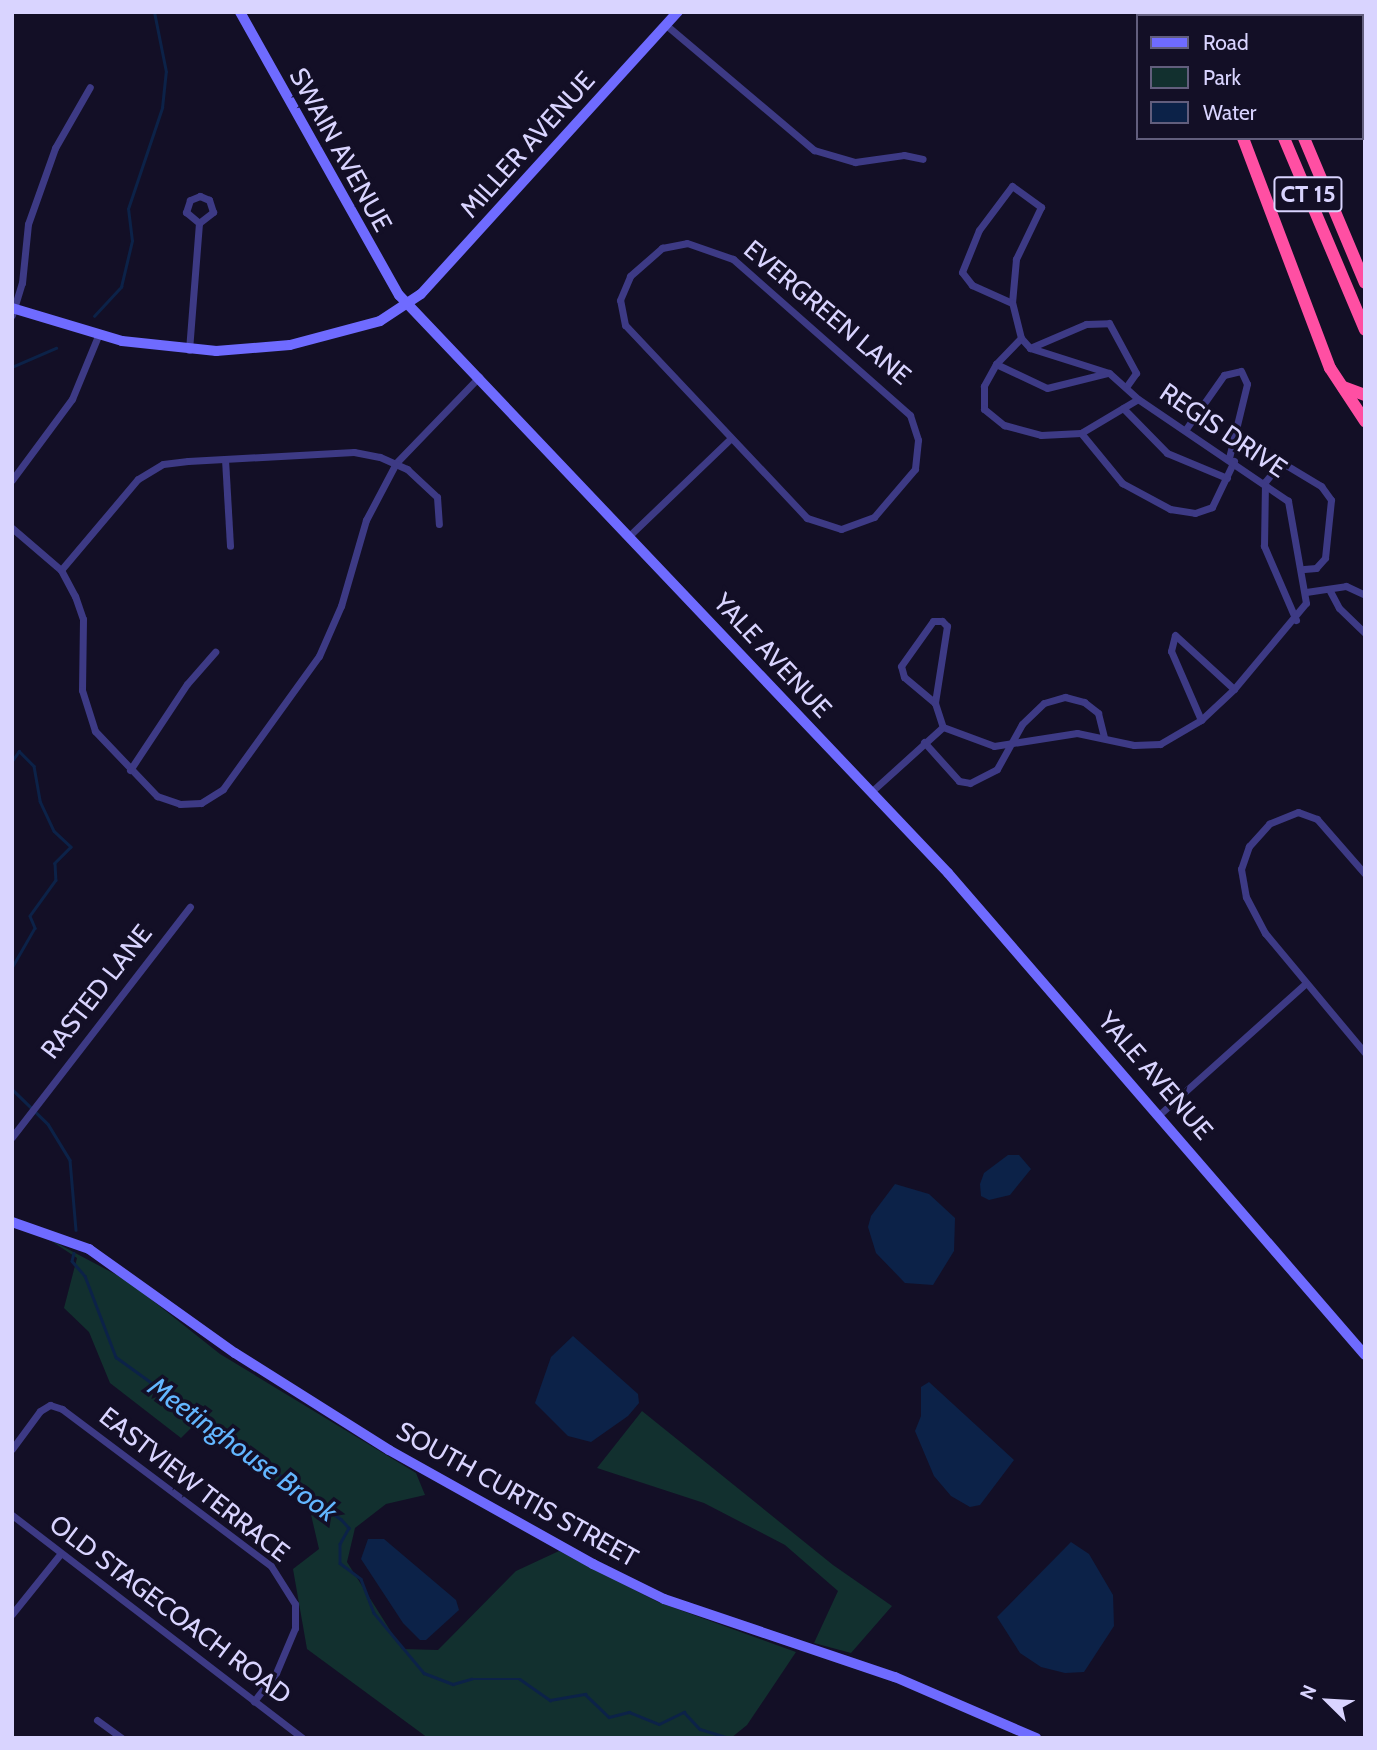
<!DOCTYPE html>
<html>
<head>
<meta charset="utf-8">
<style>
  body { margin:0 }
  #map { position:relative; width:1377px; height:1750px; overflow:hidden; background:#130f26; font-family:Cabin,sans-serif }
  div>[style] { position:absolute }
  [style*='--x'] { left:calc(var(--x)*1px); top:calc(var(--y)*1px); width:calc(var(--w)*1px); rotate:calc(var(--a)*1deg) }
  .green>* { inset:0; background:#12302f }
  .water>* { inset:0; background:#0c2248 }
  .stream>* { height:2.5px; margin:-1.25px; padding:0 1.25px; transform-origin:1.25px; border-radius:1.25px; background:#0c2248 }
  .street>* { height:7px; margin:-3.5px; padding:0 3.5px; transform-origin:3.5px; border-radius:3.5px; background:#3d3a85 }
  .secondary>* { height:10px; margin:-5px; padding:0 5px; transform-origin:5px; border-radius:5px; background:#6f6bff }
  .highway>* { height:12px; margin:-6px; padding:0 6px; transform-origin:6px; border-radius:6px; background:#ff4fa3 }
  span { translate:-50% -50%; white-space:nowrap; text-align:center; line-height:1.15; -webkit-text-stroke:7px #130f26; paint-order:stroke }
  .shield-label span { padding:2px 5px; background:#130f26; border:2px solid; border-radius:5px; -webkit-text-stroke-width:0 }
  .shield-label { font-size:24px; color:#d9d4ff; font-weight:700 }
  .street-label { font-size:26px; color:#d9d4ff }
  .water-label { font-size:28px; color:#62b6ff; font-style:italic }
  .frame { position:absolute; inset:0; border:14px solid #d9d4ff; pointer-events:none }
  .legend { position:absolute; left:1136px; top:14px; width:228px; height:126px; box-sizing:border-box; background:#130f26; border:2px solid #625e7d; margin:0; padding:9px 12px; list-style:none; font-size:21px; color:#d9d4ff }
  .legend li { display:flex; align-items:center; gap:14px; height:35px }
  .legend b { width:35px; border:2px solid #625e7d }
  .north { position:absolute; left:1293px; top:1666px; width:70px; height:70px; -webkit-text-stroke:5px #130f26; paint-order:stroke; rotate:294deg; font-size:19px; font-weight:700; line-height:28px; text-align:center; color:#d9d4ff }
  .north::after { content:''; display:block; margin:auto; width:24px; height:32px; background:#d9d4ff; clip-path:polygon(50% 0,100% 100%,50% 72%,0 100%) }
</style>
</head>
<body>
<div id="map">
  <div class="green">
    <i style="clip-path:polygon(47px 1238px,128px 1281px,220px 1354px,416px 1473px,425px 1495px,386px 1504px,355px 1528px,347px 1562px,402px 1649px,438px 1650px,516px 1571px,559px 1551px,658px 1602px,796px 1652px,747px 1725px,731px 1738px,428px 1738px,307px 1649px,293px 1569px,319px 1549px,309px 1506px,197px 1422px,181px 1438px,110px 1383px,89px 1332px,64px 1308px,77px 1258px)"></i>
    <i style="clip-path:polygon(642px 1411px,833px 1565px,892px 1606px,851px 1653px,814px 1643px,838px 1591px,785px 1545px,704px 1503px,597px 1468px)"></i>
  </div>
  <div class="water">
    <i style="clip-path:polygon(1008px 1155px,1019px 1155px,1031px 1169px,1010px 1195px,989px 1200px,981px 1196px,980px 1184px,984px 1173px)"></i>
    <i style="clip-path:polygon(895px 1184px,929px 1194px,955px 1218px,954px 1251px,933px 1285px,905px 1283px,876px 1253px,868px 1227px,871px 1216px)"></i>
    <i style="clip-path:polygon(573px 1336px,638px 1394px,639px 1403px,628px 1416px,591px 1442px,568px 1436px,535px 1403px,551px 1357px)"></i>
    <i style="clip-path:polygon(929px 1382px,1014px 1460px,980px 1505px,970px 1507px,951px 1496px,934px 1476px,915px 1431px,921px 1416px,921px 1387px)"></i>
    <i style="clip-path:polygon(368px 1539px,384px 1539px,456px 1600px,459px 1610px,426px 1640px,420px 1640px,403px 1623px,361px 1559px)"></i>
    <i style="clip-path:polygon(1071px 1542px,1089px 1554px,1113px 1595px,1114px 1626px,1084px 1672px,1065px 1673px,1041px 1667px,1020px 1653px,997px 1617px)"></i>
  </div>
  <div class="stream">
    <i style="--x:94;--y:316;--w:40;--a:-47"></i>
    <i style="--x:121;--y:287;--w:47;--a:-76.6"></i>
    <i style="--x:132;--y:241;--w:32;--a:-97"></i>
    <i style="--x:128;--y:209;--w:107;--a:-71.4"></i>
    <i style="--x:162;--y:108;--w:36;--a:-84"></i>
    <i style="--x:166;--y:72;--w:61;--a:-101.3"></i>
    <i style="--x:12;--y:367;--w:48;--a:-23.4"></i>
    <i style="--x:12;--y:761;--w:12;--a:-55"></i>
    <i style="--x:19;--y:751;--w:21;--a:45"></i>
    <i style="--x:34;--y:766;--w:36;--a:80"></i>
    <i style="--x:40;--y:801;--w:33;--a:65"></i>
    <i style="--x:54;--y:831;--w:23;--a:43"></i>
    <i style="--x:71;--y:847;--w:23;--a:135"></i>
    <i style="--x:55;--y:863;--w:17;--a:87"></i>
    <i style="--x:56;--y:880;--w:44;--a:125.8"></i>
    <i style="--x:30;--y:916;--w:13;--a:67"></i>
    <i style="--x:35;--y:928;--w:46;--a:119.9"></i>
    <i style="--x:12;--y:998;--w:5;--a:90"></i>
    <i style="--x:12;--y:1089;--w:50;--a:44.2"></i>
    <i style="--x:48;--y:1124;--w:42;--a:58.6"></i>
    <i style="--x:70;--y:1160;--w:70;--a:85.1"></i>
    <i style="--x:74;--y:1253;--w:8;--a:104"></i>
    <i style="--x:72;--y:1261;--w:20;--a:49"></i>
    <i style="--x:85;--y:1276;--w:87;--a:69.1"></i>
    <i style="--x:116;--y:1357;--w:277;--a:35.8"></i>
    <i style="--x:341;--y:1519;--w:12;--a:48"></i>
    <i style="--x:349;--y:1528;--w:18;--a:119"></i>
    <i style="--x:340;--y:1544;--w:19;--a:90"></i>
    <i style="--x:340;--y:1563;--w:26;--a:37"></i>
    <i style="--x:361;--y:1579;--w:36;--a:69"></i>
    <i style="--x:374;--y:1613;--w:78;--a:50.2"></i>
    <i style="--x:424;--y:1673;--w:31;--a:21"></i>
    <i style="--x:453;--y:1684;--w:19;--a:-16"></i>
    <i style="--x:471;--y:1679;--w:49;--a:0"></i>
    <i style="--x:520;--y:1679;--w:37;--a:35"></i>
    <i style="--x:550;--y:1700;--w:36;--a:-10"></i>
    <i style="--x:585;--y:1694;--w:33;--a:44"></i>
    <i style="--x:609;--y:1717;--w:21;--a:-14"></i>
    <i style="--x:629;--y:1712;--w:32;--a:22"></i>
    <i style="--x:659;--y:1724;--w:28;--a:-26"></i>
    <i style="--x:684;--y:1712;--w:23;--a:47"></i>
    <i style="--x:700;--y:1729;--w:30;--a:17"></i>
  </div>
  <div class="street">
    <i style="--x:666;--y:25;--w:194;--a:40.2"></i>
    <i style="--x:814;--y:150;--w:43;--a:16.3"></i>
    <i style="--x:855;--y:162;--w:49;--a:-8.1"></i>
    <i style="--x:904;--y:155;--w:19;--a:12"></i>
    <i style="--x:1012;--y:186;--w:36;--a:36"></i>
    <i style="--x:1041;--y:207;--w:58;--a:115.7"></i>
    <i style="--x:1016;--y:259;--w:44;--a:95.2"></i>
    <i style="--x:1012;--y:303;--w:44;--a:-155.8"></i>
    <i style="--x:972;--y:285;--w:16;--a:-128"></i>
    <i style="--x:962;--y:272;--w:45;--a:-68"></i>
    <i style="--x:979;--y:230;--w:55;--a:-53.1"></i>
    <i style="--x:687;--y:243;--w:49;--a:19.2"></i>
    <i style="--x:733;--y:259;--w:236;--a:41.4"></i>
    <i style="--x:910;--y:415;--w:26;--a:72"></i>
    <i style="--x:918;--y:440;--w:29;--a:96"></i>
    <i style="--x:915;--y:469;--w:63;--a:130.5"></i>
    <i style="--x:874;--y:517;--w:35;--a:160"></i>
    <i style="--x:841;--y:529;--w:36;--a:-162"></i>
    <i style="--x:807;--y:518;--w:265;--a:-133.3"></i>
    <i style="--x:625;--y:325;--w:25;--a:-101"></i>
    <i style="--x:620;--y:300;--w:26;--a:-67"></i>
    <i style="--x:630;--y:276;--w:43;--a:-41.2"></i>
    <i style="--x:662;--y:248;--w:25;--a:-11"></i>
    <i style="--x:12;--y:315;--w:34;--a:-73"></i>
    <i style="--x:22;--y:283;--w:59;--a:-84.2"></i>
    <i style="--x:28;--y:224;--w:81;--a:-70.4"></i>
    <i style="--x:55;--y:148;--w:70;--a:-60.2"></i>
    <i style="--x:1021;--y:338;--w:36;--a:134"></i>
    <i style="--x:996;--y:364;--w:25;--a:119"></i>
    <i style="--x:984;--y:386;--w:23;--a:90"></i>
    <i style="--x:984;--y:409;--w:26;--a:39"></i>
    <i style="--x:1004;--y:425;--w:38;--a:15"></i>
    <i style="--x:1041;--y:435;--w:40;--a:-2.9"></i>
    <i style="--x:1081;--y:433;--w:66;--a:-30.8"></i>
    <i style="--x:1030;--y:348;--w:61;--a:-23.2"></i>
    <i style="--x:1086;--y:324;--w:23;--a:-2"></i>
    <i style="--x:1109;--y:323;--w:57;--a:61.6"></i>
    <i style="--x:1136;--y:373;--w:16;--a:125"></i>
    <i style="--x:189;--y:350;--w:127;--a:-85.5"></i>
    <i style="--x:199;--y:223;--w:18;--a:-38"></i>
    <i style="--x:213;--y:212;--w:13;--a:-108"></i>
    <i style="--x:209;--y:200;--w:10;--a:-156"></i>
    <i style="--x:200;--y:196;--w:11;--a:158"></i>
    <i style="--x:190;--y:200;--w:13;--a:108"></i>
    <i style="--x:186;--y:212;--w:17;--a:40"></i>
    <i style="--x:996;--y:364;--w:56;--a:25.2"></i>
    <i style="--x:1047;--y:388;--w:63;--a:-13.8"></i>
    <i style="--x:1123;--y:408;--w:63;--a:45.6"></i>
    <i style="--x:1167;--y:453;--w:65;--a:22.6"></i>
    <i style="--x:1186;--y:429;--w:66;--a:-54.9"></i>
    <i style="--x:1224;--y:375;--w:17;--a:-13"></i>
    <i style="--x:1241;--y:371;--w:14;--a:65"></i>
    <i style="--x:1247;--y:384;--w:76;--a:103.7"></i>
    <i style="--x:1081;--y:433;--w:65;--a:50.6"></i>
    <i style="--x:1122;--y:483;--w:55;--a:28.4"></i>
    <i style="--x:1170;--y:509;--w:25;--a:9"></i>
    <i style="--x:1195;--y:513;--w:18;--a:-19"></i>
    <i style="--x:1212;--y:507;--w:51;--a:-64.4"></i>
    <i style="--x:225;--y:459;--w:87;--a:86.7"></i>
    <i style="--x:12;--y:480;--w:101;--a:-53.5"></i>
    <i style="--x:72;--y:399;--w:68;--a:-67.6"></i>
    <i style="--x:12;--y:528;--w:65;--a:40.6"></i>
    <i style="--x:61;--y:570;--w:30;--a:62"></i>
    <i style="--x:75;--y:596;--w:24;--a:71"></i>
    <i style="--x:83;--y:619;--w:71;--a:90.8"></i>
    <i style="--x:82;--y:690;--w:43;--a:72.4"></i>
    <i style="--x:95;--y:731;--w:90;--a:46.4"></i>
    <i style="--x:157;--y:796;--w:24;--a:19"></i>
    <i style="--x:180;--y:804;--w:21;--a:-3"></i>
    <i style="--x:201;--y:803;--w:26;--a:-32"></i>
    <i style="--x:223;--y:789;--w:164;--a:-54.2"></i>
    <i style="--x:319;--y:656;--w:55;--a:-66.3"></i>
    <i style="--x:341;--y:606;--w:90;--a:-73.8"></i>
    <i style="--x:366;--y:520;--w:64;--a:-62.2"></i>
    <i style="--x:396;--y:463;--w:120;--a:-46"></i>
    <i style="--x:630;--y:535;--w:139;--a:-43.8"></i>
    <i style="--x:61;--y:570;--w:119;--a:-49.8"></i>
    <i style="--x:138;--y:479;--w:29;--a:-31"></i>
    <i style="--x:163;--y:464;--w:25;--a:-7"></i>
    <i style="--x:188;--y:461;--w:166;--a:-3.1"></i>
    <i style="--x:354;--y:452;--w:26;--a:11"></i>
    <i style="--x:380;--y:457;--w:30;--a:24"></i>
    <i style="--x:407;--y:469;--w:41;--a:43"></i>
    <i style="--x:437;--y:497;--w:27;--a:86"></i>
    <i style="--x:1330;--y:591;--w:19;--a:62"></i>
    <i style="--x:1339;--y:608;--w:36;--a:44"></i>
    <i style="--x:1306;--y:592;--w:40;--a:-8.5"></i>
    <i style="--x:1346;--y:586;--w:21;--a:25"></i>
    <i style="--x:1296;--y:620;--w:81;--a:-113.4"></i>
    <i style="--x:1264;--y:546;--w:64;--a:-89.1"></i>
    <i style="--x:1265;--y:482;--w:26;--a:-51"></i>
    <i style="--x:1281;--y:462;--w:47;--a:31"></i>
    <i style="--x:1321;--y:486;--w:17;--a:54"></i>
    <i style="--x:1331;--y:500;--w:58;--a:95.9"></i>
    <i style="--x:1325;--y:558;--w:13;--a:132"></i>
    <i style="--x:1316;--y:568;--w:12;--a:175"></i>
    <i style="--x:935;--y:703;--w:40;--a:-140"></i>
    <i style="--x:904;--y:677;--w:11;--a:-105"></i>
    <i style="--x:901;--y:666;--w:55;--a:-54.6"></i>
    <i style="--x:933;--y:621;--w:9;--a:0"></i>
    <i style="--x:942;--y:621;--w:7;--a:45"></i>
    <i style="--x:947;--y:626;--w:78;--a:98.9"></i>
    <i style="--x:935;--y:703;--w:25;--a:72"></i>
    <i style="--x:1201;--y:720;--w:75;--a:-113.5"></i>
    <i style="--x:1171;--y:651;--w:16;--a:-76"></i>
    <i style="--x:1175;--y:635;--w:80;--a:42.5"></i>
    <i style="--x:924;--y:742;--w:52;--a:48.1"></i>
    <i style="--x:959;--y:781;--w:11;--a:10"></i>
    <i style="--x:970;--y:783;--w:30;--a:-27"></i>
    <i style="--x:997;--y:769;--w:51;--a:-60.9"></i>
    <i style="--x:1022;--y:724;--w:30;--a:-44"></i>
    <i style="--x:1044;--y:703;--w:22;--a:-16"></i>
    <i style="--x:1065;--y:697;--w:20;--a:15"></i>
    <i style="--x:1084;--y:702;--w:18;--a:38"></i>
    <i style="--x:1098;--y:713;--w:25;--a:76"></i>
    <i style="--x:130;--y:770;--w:103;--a:-56.5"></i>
    <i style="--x:187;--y:684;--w:43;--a:-48.8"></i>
    <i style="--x:871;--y:792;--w:97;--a:-42.1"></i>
    <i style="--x:943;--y:727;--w:54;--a:20.4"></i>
    <i style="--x:994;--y:746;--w:84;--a:-8.9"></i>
    <i style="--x:1077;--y:733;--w:58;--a:11.9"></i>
    <i style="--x:1134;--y:745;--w:26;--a:-2"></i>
    <i style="--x:1160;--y:744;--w:48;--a:-30.3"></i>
    <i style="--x:1201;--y:720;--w:45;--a:-43.2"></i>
    <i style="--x:1234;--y:689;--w:112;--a:-50.1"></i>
    <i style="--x:1306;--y:603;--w:104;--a:-100"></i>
    <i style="--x:1288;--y:501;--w:181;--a:-145.8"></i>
    <i style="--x:1138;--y:399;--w:39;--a:-138"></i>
    <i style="--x:1109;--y:373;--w:83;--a:-162.4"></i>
    <i style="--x:1030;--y:348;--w:13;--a:-132"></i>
    <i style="--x:1021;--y:338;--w:36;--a:-104"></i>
    <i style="--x:1365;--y:874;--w:73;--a:-131.1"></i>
    <i style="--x:1317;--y:819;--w:20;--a:-160"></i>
    <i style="--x:1298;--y:812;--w:31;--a:158"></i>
    <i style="--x:1269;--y:824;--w:30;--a:132"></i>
    <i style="--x:1249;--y:846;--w:24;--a:109"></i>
    <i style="--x:1241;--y:869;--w:28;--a:80"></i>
    <i style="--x:1246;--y:897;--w:41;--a:62.2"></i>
    <i style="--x:1265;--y:933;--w:156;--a:50.2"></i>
    <i style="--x:1160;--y:1114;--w:196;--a:-41.9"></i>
    <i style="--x:12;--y:1137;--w:291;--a:-52.3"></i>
    <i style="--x:12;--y:1449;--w:47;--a:-53.6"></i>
    <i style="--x:40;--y:1411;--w:12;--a:-31"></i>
    <i style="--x:50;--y:1405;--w:13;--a:18"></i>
    <i style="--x:62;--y:1409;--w:261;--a:36.9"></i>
    <i style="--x:271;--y:1566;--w:45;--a:57.7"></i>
    <i style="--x:295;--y:1604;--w:24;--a:90"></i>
    <i style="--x:295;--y:1628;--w:49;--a:112.9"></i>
    <i style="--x:276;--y:1673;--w:36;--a:128"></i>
    <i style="--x:12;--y:1515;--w:367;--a:37.5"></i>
    <i style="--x:12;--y:1614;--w:78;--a:-51.2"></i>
    <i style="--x:97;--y:1720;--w:31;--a:36"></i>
  </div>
  <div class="secondary">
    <i style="--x:240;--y:12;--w:325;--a:60.7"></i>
    <i style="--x:399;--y:295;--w:797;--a:46.47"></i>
    <i style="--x:948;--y:873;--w:637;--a:49.14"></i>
    <i style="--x:12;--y:308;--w:115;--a:16.7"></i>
    <i style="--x:122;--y:341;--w:95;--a:6.1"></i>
    <i style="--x:216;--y:351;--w:74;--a:-4.6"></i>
    <i style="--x:290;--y:345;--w:93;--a:-14.9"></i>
    <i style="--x:380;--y:321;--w:49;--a:-33.4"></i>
    <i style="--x:421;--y:294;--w:382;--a:-47.7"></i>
    <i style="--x:12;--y:1222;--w:82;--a:19.3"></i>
    <i style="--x:89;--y:1249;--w:179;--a:35.5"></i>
    <i style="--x:235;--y:1353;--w:182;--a:32.2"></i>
    <i style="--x:389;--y:1450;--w:234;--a:29.2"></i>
    <i style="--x:593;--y:1564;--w:79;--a:26.2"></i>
    <i style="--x:664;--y:1599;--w:244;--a:18.7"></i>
    <i style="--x:895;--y:1677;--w:154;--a:23.4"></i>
  </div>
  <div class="highway">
    <i style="--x:1192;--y:12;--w:4;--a:76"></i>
    <i style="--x:1231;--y:12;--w:4;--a:63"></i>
    <i style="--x:1251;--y:12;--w:4;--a:76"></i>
    <i style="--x:1243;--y:138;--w:246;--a:69.3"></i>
    <i style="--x:1330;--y:368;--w:64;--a:56.6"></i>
    <i style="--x:1284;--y:138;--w:208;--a:67.1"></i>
    <i style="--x:1304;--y:138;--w:157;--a:67.2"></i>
    <i style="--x:1343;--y:387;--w:23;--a:20"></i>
  </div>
  <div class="shield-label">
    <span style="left:1308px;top:194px">CT 15</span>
  </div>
  <div class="street-label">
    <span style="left:528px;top:145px;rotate:-48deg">MILLER AVENUE</span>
    <span style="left:340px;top:150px;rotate:61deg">SWAIN AVENUE</span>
    <span style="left:827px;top:313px;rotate:40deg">EVERGREEN LANE</span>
    <span style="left:1223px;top:431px;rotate:34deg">REGIS DRIVE</span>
    <span style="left:772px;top:656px;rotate:47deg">YALE AVENUE</span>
    <span style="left:97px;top:992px;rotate:-52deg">RASTED LANE</span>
    <span style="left:1155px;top:1076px;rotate:49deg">YALE AVENUE</span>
    <span style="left:194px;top:1485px;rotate:38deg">EASTVIEW TERRACE</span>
    <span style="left:517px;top:1495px;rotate:29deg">SOUTH CURTIS STREET</span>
    <span style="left:170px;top:1610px;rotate:37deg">OLD STAGECOACH ROAD</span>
  </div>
  <div class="water-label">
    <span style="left:243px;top:1449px;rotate:36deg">Meetinghouse Brook</span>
  </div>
  <div class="frame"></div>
  <ul class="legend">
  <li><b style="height:9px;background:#6f6bff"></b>Road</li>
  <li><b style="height:19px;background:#12302f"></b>Park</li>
  <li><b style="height:19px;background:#0c2248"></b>Water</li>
  </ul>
  <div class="north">N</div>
</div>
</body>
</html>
